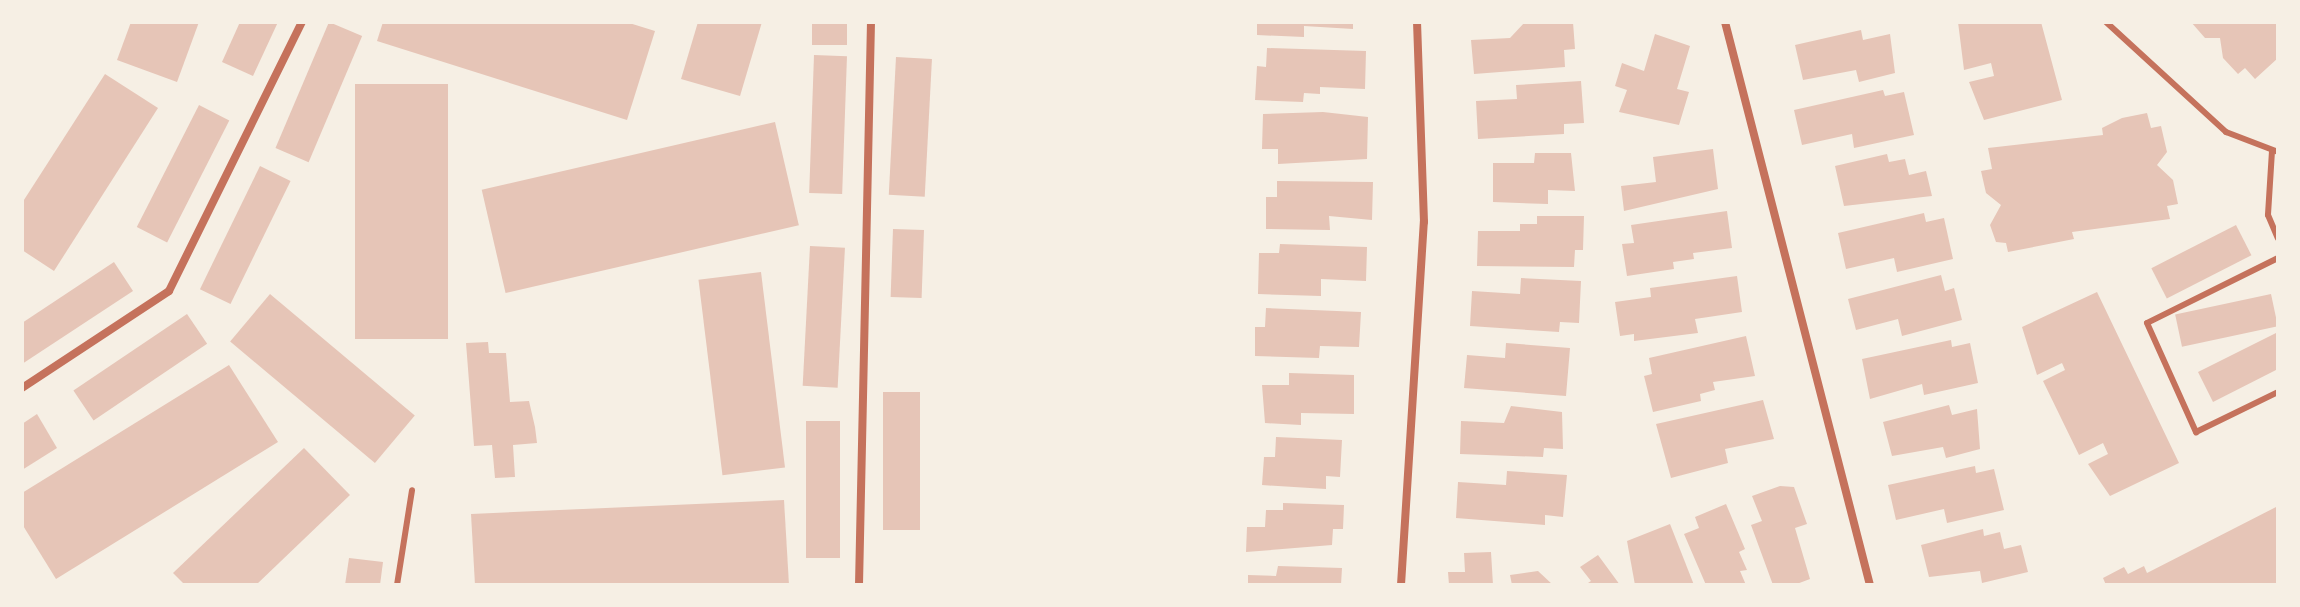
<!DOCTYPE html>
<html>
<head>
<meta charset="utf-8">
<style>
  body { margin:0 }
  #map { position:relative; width:2300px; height:607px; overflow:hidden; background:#f6efe4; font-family:Figtree,sans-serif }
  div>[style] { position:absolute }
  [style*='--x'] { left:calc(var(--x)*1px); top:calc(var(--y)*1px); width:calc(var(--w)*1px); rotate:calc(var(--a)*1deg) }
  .building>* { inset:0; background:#e6c5b7; transform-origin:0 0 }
  .service>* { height:6px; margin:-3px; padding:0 3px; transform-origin:3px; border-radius:3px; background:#c5725c }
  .minor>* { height:8px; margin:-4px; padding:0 4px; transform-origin:4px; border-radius:4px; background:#c5725c }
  span { translate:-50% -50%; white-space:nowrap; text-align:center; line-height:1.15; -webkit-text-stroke:6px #f6efe4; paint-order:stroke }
  .frame { position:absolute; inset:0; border:24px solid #f6efe4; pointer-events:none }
</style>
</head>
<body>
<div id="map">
  <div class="building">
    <i style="clip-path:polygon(131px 22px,199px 22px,177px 82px,117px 60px)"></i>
    <i style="clip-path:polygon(240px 22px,278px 22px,253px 76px,222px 62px)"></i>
    <i style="left:329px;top:22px;width:36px;height:137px;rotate:23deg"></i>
    <i style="clip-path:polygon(383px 22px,626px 22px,655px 31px,627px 120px,377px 41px)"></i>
    <i style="clip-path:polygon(698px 22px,762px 22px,740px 96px,681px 79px)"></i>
    <i style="left:812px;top:22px;width:35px;height:23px"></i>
    <i style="clip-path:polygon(1257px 22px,1353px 22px,1353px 29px,1304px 26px,1304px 37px,1257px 35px)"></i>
    <i style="clip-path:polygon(1525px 22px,1573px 22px,1575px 49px,1564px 50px,1565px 67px,1474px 74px,1471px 40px,1510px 38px)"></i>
    <i style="clip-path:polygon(1958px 22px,2041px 22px,2062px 100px,1984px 120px,1969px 82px,1994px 76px,1991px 63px,1964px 70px)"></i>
    <i style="clip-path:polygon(2191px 22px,2278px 22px,2278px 58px,2255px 79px,2245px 68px,2238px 74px,2223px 58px,2220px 38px,2205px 38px)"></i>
    <i style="clip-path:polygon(1861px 30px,1863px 40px,1890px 34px,1895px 73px,1859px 82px,1856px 70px,1803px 80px,1795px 45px)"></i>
    <i style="clip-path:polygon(1655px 34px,1690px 46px,1677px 89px,1689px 92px,1679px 125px,1619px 112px,1627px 90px,1615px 86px,1622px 63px,1644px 71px)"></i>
    <i style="clip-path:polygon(1267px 48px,1366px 51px,1365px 89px,1320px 87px,1320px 94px,1304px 93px,1303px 102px,1255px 100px,1257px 66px,1266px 67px)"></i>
    <i style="left:814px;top:55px;width:33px;height:138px;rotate:2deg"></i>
    <i style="left:896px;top:57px;width:36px;height:138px;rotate:3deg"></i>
    <i style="clip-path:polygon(105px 74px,158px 108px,54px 271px,22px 250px,22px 203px)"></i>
    <i style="clip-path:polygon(1581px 81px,1584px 123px,1564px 124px,1564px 134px,1478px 139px,1476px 101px,1517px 99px,1516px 85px)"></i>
    <i style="left:355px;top:84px;width:93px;height:255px"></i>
    <i style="clip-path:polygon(1883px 90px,1885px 96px,1904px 92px,1914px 135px,1854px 148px,1852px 134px,1802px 145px,1794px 110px)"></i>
    <i style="left:199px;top:105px;width:34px;height:137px;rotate:27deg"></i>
    <i style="clip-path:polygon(1323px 112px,1368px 117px,1367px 159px,1278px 164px,1278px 149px,1262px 149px,1263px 114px)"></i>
    <i style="clip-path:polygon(2147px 113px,2151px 128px,2161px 126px,2167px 152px,2157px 165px,2173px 180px,2178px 204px,2167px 206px,2170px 219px,2072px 232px,2074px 239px,2008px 252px,2006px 243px,1996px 242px,1990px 225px,2001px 205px,1986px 193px,1981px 171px,1992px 169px,1988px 148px,2103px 135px,2102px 128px,2122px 118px)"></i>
    <i style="left:775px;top:122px;width:106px;height:301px;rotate:77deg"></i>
    <i style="clip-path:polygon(1713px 149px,1718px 189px,1624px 211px,1621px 186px,1656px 182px,1653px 157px)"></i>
    <i style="clip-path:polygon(1535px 153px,1571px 153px,1575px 191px,1548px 190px,1548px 204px,1493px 202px,1493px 163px,1534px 163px)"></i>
    <i style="clip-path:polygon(1887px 154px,1889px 162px,1905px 159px,1909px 175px,1926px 171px,1932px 196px,1844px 206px,1835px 166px)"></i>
    <i style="left:260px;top:166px;width:34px;height:137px;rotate:26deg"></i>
    <i style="clip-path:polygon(1277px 181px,1373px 182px,1372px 220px,1329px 216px,1330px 230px,1266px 229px,1266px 197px,1277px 197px)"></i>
    <i style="clip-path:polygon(1727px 211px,1732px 248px,1693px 253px,1694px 259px,1673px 262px,1674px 269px,1627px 276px,1622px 244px,1634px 243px,1631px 225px)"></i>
    <i style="clip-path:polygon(1924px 213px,1926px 222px,1944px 218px,1953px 259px,1897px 272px,1894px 258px,1846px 269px,1838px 233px)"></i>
    <i style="clip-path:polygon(1537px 216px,1584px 216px,1583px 250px,1575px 250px,1574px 267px,1477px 266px,1478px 231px,1520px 231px,1520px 224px,1537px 224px)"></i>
    <i style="left:2236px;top:225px;width:34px;height:95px;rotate:63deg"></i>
    <i style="left:893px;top:229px;width:31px;height:68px;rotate:2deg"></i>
    <i style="clip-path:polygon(1280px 244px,1367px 247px,1366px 281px,1321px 279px,1321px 296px,1258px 294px,1259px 253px,1279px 253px)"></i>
    <i style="left:810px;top:246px;width:35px;height:140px;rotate:3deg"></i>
    <i style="clip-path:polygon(114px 262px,133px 291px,22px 364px,22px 323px)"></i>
    <i style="left:761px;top:272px;width:197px;height:63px;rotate:83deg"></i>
    <i style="clip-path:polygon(1941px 275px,1945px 291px,1954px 288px,1962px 320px,1902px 336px,1898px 319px,1856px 330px,1848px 299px)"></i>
    <i style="clip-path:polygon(1737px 276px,1742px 312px,1695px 319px,1698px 333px,1634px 341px,1634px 334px,1620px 336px,1615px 302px,1651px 297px,1650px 288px)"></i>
    <i style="clip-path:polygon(1521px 278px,1581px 281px,1579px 323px,1560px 322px,1559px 332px,1470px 326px,1472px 291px,1520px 294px)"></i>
    <i style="clip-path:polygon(2097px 292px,2179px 463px,2110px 496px,2088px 464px,2108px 454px,2103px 443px,2079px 455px,2043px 381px,2065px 370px,2062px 363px,2037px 375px,2022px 327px)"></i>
    <i style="left:270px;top:294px;width:189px;height:62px;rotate:40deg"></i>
    <i style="left:2271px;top:294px;width:33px;height:98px;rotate:78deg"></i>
    <i style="clip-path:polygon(1266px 308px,1361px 312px,1359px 347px,1320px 346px,1319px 358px,1255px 356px,1255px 327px,1265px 327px)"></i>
    <i style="left:187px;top:314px;width:36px;height:137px;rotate:56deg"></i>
    <i style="clip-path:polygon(2278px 332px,2278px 369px,2213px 402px,2198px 372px)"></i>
    <i style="clip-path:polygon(1746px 336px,1755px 376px,1713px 382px,1715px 390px,1700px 394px,1701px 401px,1653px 412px,1644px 376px,1652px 374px,1649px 358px)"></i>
    <i style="clip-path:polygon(1951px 340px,1952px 347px,1970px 343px,1978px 383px,1924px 395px,1922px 384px,1870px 399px,1862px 359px)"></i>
    <i style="clip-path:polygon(488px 342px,489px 353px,506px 353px,510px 402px,529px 401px,535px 427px,537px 443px,513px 445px,515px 477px,495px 478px,492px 445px,474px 446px,466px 343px)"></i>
    <i style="clip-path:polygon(1506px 343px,1570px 348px,1566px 396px,1464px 388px,1467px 355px,1505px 358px)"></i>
    <i style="clip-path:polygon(229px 365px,278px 442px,56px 579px,22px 524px,22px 493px)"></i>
    <i style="clip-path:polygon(1289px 373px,1354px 375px,1354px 414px,1301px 413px,1301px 425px,1265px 423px,1262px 385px,1289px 385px)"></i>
    <i style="left:883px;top:392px;width:37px;height:138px"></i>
    <i style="clip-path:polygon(1763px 400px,1774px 439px,1725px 449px,1728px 463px,1671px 478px,1656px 424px)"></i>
    <i style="clip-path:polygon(1949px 405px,1952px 415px,1977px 409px,1980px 449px,1946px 458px,1943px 447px,1892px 456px,1883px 422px)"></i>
    <i style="clip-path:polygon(1511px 406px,1562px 412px,1563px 449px,1544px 448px,1543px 457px,1460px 454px,1461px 421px,1504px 423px)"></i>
    <i style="clip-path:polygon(37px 414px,57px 448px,22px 470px,22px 424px)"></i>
    <i style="left:806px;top:421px;width:34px;height:137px"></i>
    <i style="clip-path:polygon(1276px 437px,1342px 440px,1340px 477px,1326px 476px,1326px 489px,1262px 485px,1264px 457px,1275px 457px)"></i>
    <i style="clip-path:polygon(304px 448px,350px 495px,256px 585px,185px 585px,173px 573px)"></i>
    <i style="clip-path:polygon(1975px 466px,1976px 473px,1994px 469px,2004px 510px,1947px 523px,1944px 509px,1896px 520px,1888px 485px)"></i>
    <i style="clip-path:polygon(1507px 471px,1567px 475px,1563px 517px,1545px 515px,1545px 525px,1456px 518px,1458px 482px,1506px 485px)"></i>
    <i style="clip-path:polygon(1780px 486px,1794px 487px,1807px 524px,1795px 528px,1810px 579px,1794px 585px,1773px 585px,1751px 525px,1762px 521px,1752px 496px)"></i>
    <i style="clip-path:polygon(784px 500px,789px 585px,475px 585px,471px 514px)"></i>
    <i style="clip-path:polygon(1283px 503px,1344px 505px,1343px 529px,1333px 529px,1332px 545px,1246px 552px,1247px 527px,1265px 527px,1266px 510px,1283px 510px)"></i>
    <i style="clip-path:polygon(1726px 504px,1745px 549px,1739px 552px,1747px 570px,1740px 571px,1746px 585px,1706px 585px,1684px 534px,1699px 528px,1695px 517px)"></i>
    <i style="clip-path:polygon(2278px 506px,2278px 585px,2106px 585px,2103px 578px,2124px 567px,2128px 574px,2144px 566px,2147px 573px)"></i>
    <i style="clip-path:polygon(1670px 524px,1694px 585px,1635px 585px,1627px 541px)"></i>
    <i style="clip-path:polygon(1983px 529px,1984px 536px,2000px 532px,2004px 549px,2021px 545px,2028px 572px,1982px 583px,1980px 571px,1929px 577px,1921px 545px)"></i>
    <i style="clip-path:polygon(1491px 552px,1493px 585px,1449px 585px,1448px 572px,1465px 572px,1464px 553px)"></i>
    <i style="clip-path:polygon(1598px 555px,1620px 585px,1585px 585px,1591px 581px,1580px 567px)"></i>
    <i style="clip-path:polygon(349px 558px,383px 562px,380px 585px,345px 585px)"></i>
    <i style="clip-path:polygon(1278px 566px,1342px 568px,1341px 585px,1248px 585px,1248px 575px,1276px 576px)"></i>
    <i style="clip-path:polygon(1538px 571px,1553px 585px,1512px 585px,1510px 575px)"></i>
  </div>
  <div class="service">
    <i style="--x:2106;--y:22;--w:163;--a:42.5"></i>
    <i style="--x:2226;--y:132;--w:56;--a:21"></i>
    <i style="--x:2272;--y:151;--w:64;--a:93.6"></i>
    <i style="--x:2268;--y:215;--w:25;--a:67"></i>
    <i style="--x:2278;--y:258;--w:146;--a:153.6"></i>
    <i style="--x:2147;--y:323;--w:120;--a:65.8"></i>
    <i style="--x:2196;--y:432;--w:91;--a:-26"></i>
    <i style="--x:397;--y:585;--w:96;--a:-81"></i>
  </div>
  <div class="minor">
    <i style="--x:1725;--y:22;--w:581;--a:75.56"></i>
    <i style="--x:22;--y:388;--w:176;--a:-33.4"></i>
    <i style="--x:169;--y:291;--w:300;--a:-63.7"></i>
    <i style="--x:859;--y:585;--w:563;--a:-88.78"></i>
    <i style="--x:1401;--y:585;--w:364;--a:-86.4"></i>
    <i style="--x:1424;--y:222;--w:200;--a:-92"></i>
  </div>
  <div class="frame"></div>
</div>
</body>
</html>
